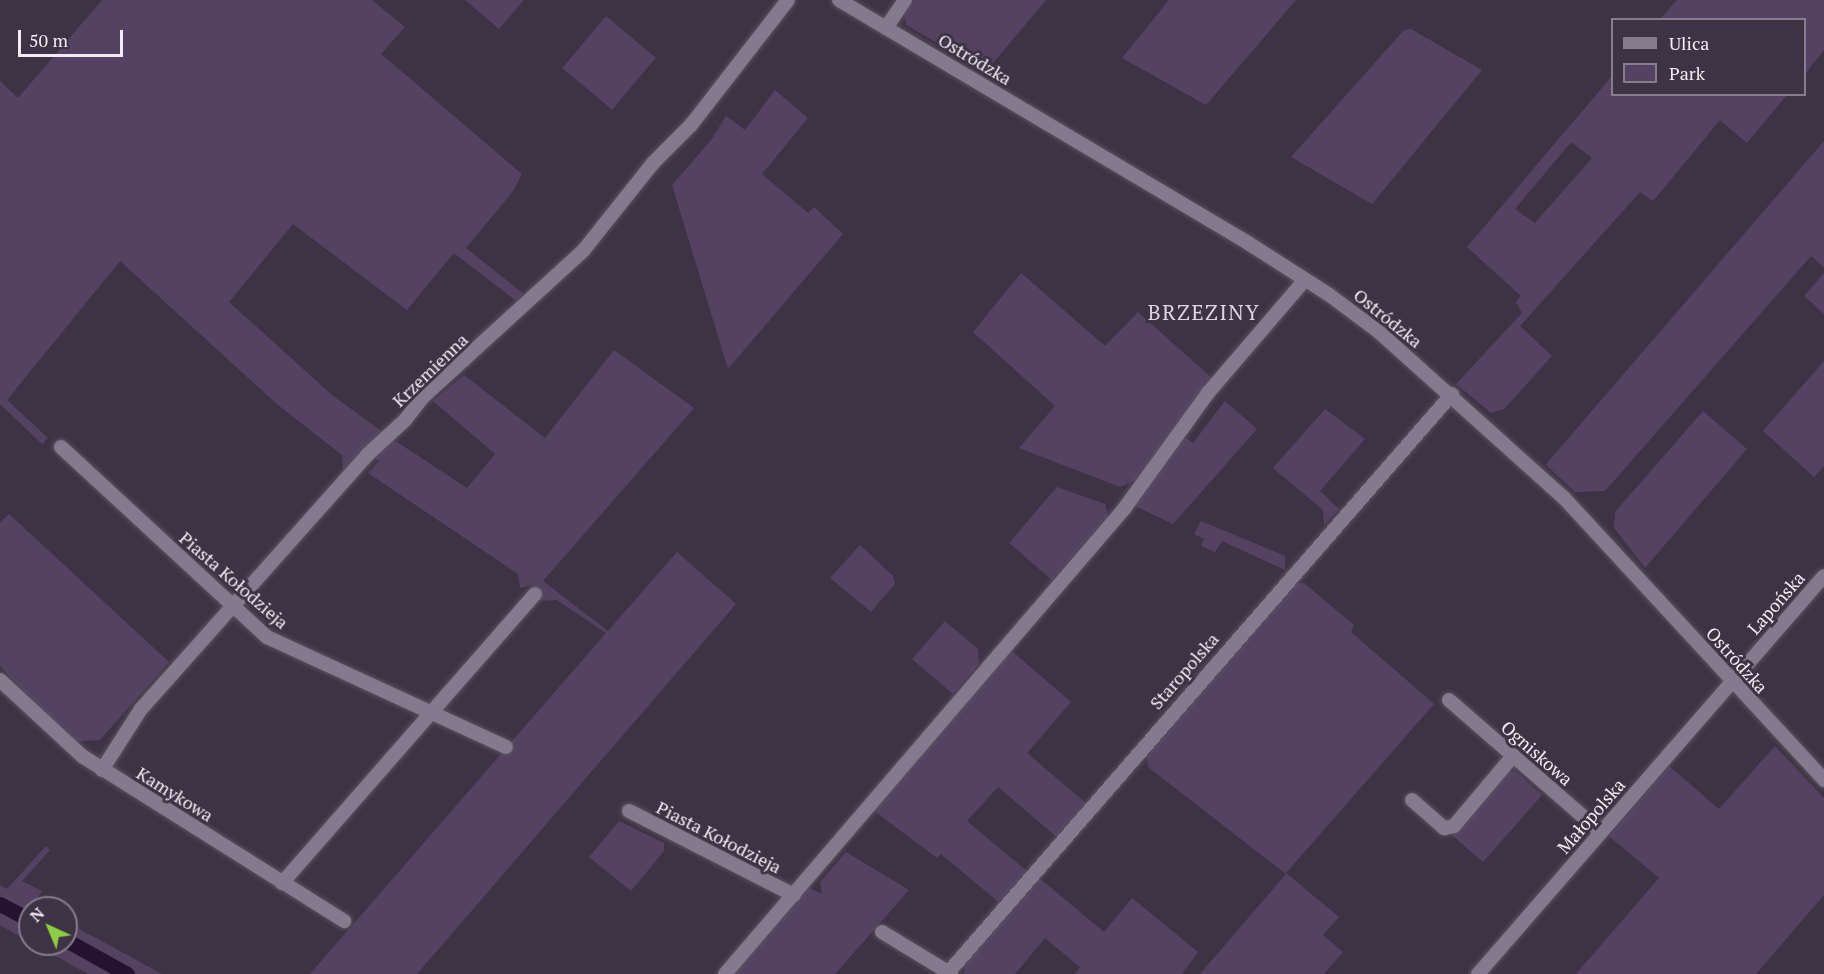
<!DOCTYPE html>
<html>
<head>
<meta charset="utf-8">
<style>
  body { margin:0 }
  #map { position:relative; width:1824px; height:974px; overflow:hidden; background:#3d3344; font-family:"PT Serif",serif }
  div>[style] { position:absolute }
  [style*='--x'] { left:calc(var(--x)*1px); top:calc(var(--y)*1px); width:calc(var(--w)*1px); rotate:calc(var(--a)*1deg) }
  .green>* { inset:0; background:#554263; transform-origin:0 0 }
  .canal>* { height:15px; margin:-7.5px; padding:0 7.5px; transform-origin:7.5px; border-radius:7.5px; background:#251131 }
  .roads { filter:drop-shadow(0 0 2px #59505f) drop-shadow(0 0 2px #59505f) }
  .minor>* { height:14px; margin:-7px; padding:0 7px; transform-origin:7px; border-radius:7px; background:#85798d }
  span { translate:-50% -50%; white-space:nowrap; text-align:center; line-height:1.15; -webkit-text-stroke:6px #3d3344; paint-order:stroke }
  .street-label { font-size:18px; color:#f1ebf6 }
  .quarter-label { font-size:21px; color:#ded2e7; letter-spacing:1.5px }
  .legend { position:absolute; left:1611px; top:18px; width:195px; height:78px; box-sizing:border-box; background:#3d3344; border:2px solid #857d8b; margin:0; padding:8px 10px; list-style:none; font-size:18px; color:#f1ebf6 }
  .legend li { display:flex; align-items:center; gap:12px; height:30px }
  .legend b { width:30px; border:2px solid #857d8b }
  .north { position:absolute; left:18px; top:896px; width:60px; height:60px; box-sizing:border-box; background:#3d3344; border:2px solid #857d8b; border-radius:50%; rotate:316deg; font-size:16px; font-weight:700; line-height:24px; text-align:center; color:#f1ebf6 }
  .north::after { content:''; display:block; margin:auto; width:21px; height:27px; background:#8dce44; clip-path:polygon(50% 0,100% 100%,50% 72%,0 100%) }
  .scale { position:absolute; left:18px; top:30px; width:105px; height:27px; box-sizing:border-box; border:3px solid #f1ebf6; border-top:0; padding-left:8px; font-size:18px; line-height:21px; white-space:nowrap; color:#f1ebf6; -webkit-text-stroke:4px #3d3344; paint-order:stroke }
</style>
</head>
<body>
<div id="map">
  <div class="green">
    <i style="clip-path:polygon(102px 0,372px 0,405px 27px,381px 54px,522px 174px,513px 191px,466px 248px,524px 294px,516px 301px,454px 253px,407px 310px,293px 224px,229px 302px,332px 395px,384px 433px,366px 451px,362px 449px,343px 470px,342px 455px,278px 405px,120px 261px,7px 400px,48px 438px,42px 444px,0 404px,0 81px,18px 98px)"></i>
    <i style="clip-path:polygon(465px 0,524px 0,499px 29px)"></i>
    <i style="clip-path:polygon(915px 0,1046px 0,992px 64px,996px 77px,906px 25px,904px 13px)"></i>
    <i style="clip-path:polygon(1169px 0,1296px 0,1206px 105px,1122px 58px)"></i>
    <i style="clip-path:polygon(1677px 0,1824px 0,1824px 50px,1805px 74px,1804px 20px,1660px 19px)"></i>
    <i style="left:606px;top:16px;width:65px;height:68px;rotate:40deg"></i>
    <i style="clip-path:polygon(1411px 29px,1482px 70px,1372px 204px,1291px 157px,1404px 30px)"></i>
    <i style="clip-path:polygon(evenodd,1612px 76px,1612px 94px,1787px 95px,1747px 143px,1720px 120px,1653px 201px,1640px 192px,1520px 326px,1552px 356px,1504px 409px,1491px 413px,1456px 384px,1522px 313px,1516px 302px,1521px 296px,1467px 247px,1612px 76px,1571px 142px,1592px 158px,1535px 223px,1515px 209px,1571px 142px)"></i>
    <i style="clip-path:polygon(775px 90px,808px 118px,762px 174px,808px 213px,814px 207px,843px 234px,728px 369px,672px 185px,712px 139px,726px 116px,745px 130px)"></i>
    <i style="clip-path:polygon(1824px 141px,1824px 267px,1811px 256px,1605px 491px,1575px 492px,1546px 465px,1548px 462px)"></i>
    <i style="clip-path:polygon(1021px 273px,1105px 346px,1138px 312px,1213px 379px,1136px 480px,1120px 487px,1019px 448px,1055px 406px,973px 332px)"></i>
    <i style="clip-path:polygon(1824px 273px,1824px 314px,1804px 296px)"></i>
    <i style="clip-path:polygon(614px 350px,694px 408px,543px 581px,608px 631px,677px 552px,736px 604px,417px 974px,310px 974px,606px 633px,557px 600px,541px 601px,535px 598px,542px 591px,532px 585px,520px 588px,518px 574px,368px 473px,379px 461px,374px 458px,394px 440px,467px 488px,495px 454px,433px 401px,464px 375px,545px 438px)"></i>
    <i style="clip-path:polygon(1824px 361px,1824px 466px,1814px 477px,1763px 431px)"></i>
    <i style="clip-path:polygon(1225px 401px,1257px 429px,1173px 524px,1135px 506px,1185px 437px,1193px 443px)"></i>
    <i style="clip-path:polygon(1325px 409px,1365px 439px,1320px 491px,1339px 509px,1324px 525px,1323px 510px,1273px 468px)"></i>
    <i style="clip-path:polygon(1703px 411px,1747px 449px,1645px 568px,1614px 528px,1615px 512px)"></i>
    <i style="clip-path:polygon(1057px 487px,1105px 504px,1108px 516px,1052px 580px,1009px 543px)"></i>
    <i style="clip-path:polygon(9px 514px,169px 662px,100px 740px,73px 742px,0 666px,0 523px)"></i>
    <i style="clip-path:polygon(1201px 521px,1285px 556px,1285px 570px,1222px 541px,1215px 552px,1201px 546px,1204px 539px,1194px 534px)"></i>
    <i style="clip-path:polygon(860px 545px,893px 576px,895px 584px,871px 612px,830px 578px)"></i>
    <i style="clip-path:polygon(1294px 583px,1304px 583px,1354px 625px,1351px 632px,1434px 704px,1286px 873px,1339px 917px,1323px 935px,1343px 952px,1324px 974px,1200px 974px,1286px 874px,1148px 767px,1146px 753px)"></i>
    <i style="clip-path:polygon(945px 621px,978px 649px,979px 664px,953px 694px,912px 659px)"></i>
    <i style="clip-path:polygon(1012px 651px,1071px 702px,1027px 753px,1087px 804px,1058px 838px,998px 787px,967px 821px,1028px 872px,1001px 904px,941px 854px,937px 858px,874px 811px)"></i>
    <i style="clip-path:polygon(1775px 746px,1824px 798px,1824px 895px,1756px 974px,1576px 974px,1659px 878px,1609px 836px,1669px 766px,1719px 809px)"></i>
    <i style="clip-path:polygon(1515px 771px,1542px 795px,1483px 862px,1452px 835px,1506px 773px)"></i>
    <i style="clip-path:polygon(619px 821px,664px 843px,664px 851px,631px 891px,589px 857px)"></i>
    <i style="clip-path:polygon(46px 846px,50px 850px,22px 881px,42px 891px,34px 904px,41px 908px,30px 908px,30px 942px,0 925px,0 885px,7px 889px)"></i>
    <i style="clip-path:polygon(846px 852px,909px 890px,835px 974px,732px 974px,809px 888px,822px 894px,820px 882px)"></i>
    <i style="clip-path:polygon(1038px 877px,1104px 932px,1132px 898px,1198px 952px,1182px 974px,1075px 974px,1080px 967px,1045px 938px,1015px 974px,964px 974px,965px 964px)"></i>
    <i style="clip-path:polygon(66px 922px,94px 937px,162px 974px,88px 974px,34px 944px,66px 944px)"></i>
  </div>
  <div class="canal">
    <i style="--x:0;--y:904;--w:34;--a:28"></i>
    <i style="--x:66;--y:940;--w:70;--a:29.1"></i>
  </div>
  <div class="roads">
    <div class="minor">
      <i style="--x:839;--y:0;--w:476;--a:30.7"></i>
      <i style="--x:1248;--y:243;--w:95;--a:32.5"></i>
      <i style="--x:1328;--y:294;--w:64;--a:36.7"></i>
      <i style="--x:1379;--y:332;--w:249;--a:41.9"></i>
      <i style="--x:1564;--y:498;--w:384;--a:47.3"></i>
      <i style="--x:886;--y:28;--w:34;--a:-56"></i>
      <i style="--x:61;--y:447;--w:280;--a:42.7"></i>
      <i style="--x:267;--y:637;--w:263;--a:24.7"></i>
      <i style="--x:0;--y:680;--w:112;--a:42.8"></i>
      <i style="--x:82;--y:756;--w:310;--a:32.2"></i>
      <i style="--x:1449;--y:700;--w:201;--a:41"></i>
      <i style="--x:102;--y:770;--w:72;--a:-57.4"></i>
      <i style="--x:141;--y:709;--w:340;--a:-48.3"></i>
      <i style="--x:367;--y:455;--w:52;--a:-42.6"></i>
      <i style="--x:405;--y:420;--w:31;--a:-52"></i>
      <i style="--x:424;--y:396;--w:215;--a:-42.4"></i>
      <i style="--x:583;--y:251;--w:112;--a:-51.5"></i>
      <i style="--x:653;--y:163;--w:54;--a:-45"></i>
      <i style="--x:691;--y:125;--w:158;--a:-52.2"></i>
      <i style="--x:1412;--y:800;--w:43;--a:41.2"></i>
      <i style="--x:1444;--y:828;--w:10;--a:-11"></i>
      <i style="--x:1454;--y:826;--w:92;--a:-49.9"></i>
      <i style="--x:629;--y:811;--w:185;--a:27"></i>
      <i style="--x:282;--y:883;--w:384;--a:-48.8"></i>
      <i style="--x:882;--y:932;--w:81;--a:31.3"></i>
      <i style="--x:725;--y:974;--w:613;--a:-49.37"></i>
      <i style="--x:1124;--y:509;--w:143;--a:-54.1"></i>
      <i style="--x:1208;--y:393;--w:148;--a:-49.4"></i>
      <i style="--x:947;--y:974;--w:769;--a:-48.95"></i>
      <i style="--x:1478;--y:974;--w:527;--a:-49"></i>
    </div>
  </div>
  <div class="street-label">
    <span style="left:975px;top:59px;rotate:31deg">Ostródzka</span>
    <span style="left:1388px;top:318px;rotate:39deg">Ostródzka</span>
    <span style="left:430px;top:370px;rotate:-44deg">Krzemienna</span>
    <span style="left:234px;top:580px;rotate:41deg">Piasta Kołodzieja</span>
    <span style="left:1776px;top:603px;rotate:-49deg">Lapońska</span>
    <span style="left:1737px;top:660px;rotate:48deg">Ostródzka</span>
    <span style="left:1184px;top:671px;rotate:-49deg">Staropolska</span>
    <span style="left:1537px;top:753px;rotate:41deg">Ogniskowa</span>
    <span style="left:175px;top:794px;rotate:32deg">Kamykowa</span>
    <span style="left:1591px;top:816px;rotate:-49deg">Małopolska</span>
    <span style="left:719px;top:837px;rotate:27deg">Piasta Kołodzieja</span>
  </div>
  <div class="quarter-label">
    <span style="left:1204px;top:312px">BRZEZINY</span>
  </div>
  <ul class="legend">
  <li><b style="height:8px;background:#85798d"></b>Ulica</li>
  <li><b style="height:16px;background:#554263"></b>Park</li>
  </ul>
  <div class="north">N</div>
  <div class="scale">50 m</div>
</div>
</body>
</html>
